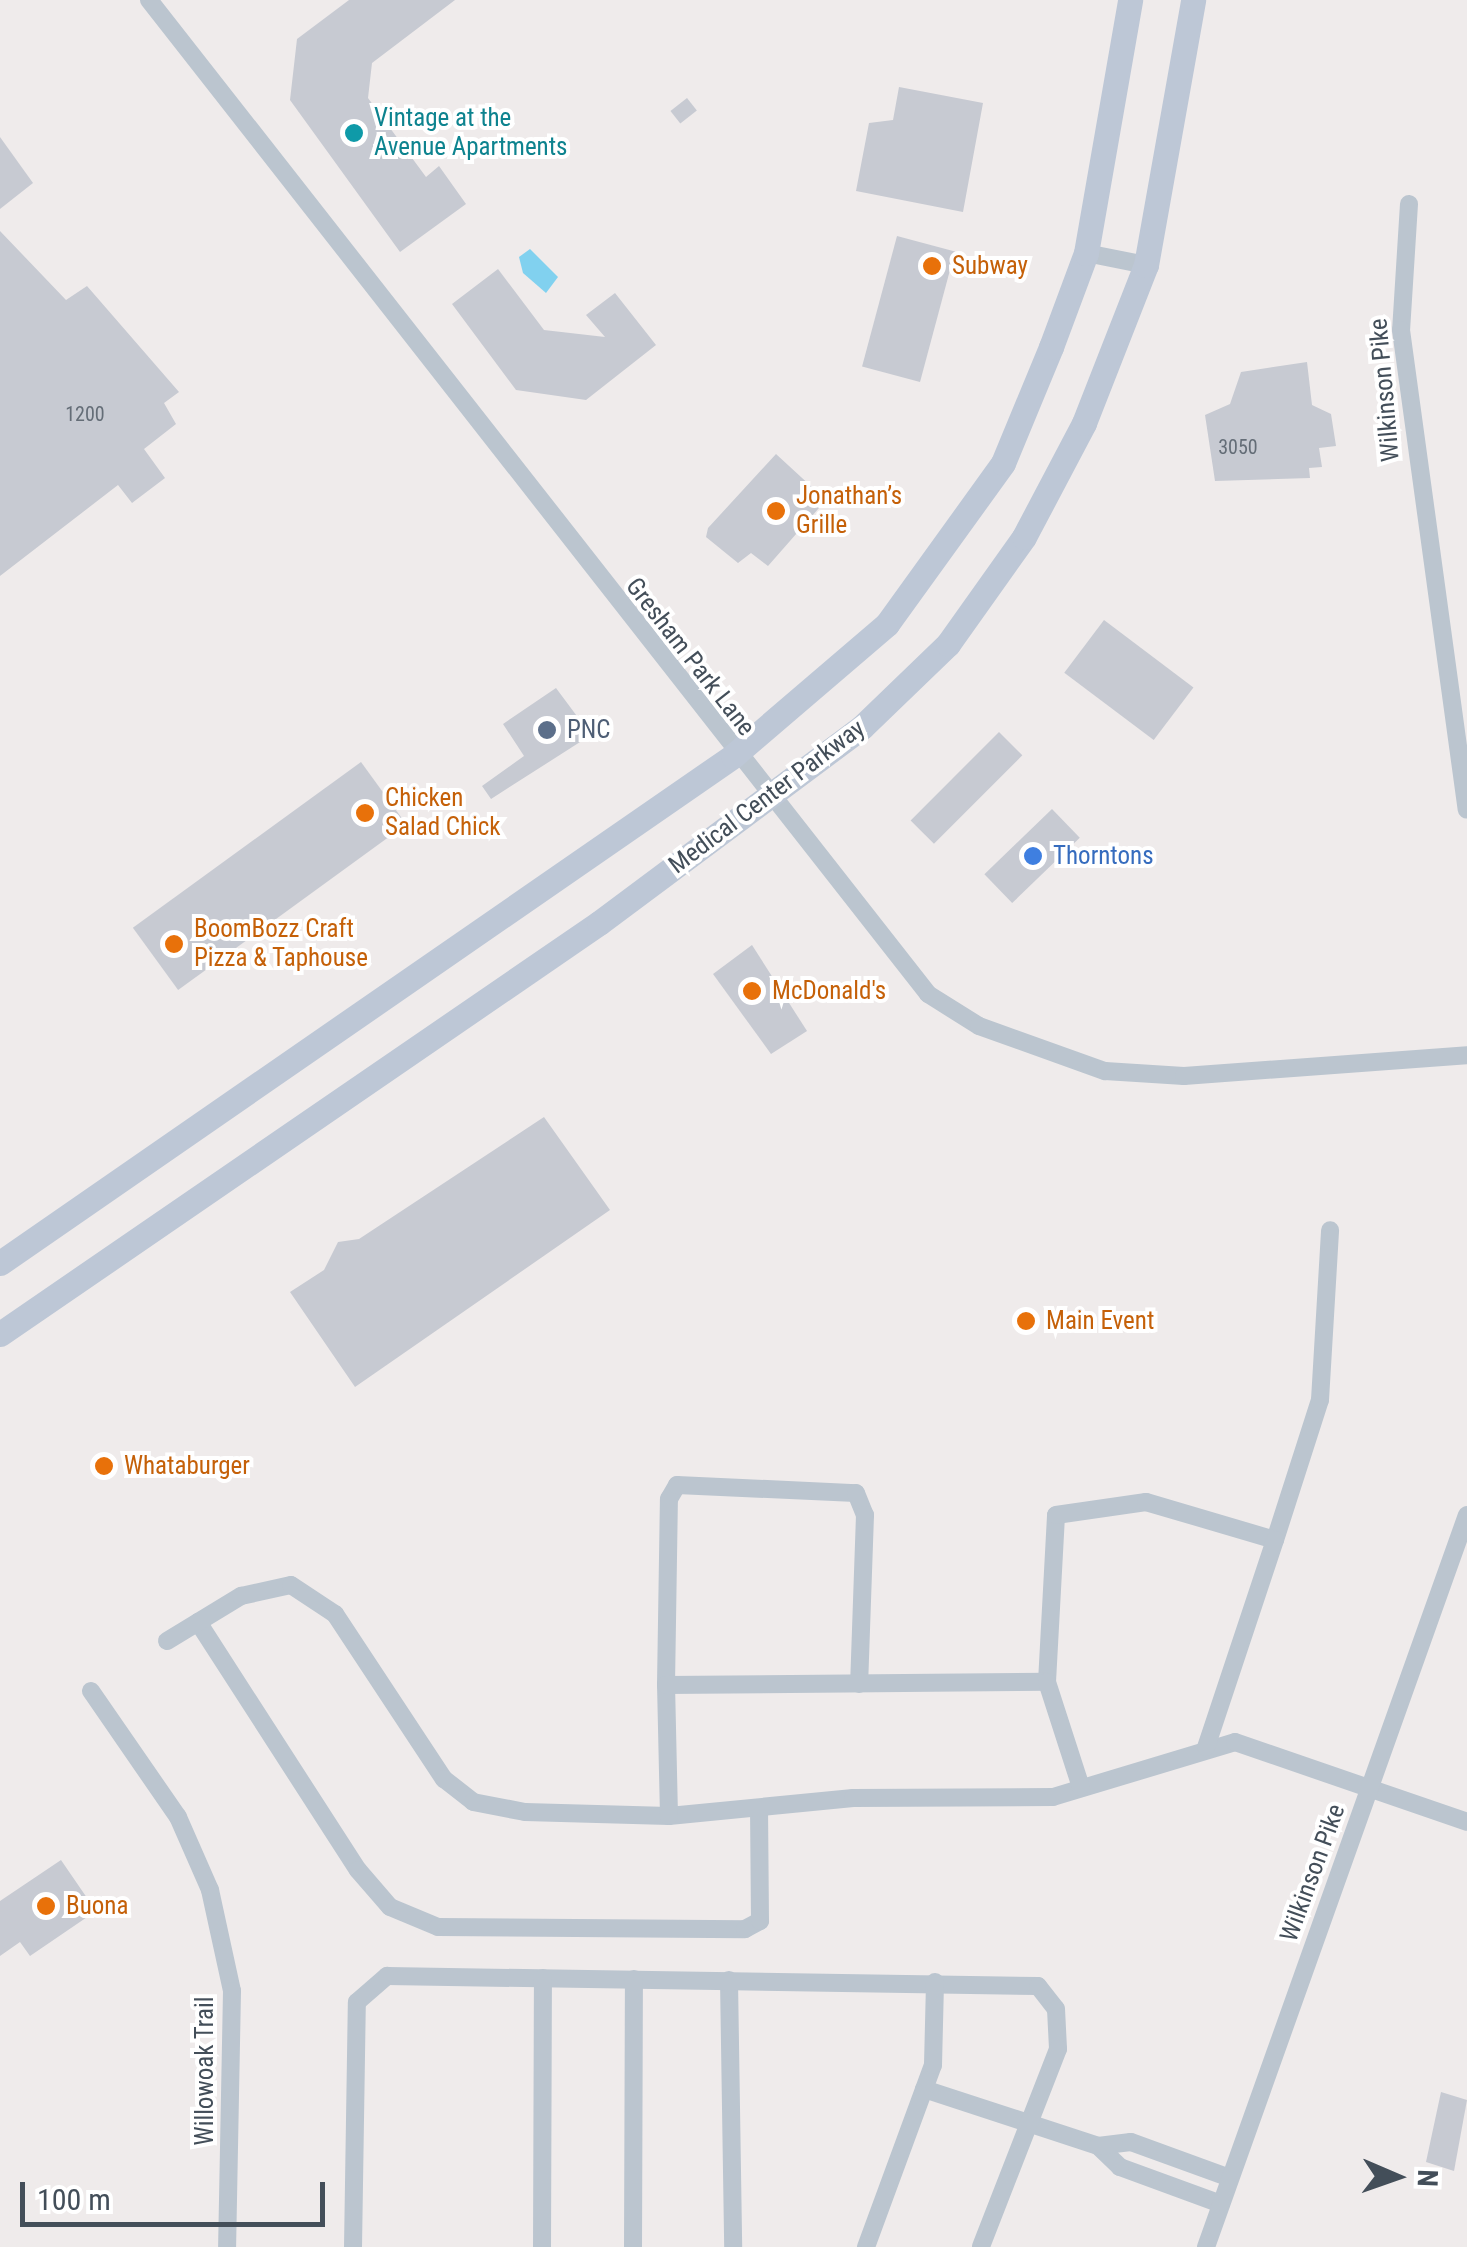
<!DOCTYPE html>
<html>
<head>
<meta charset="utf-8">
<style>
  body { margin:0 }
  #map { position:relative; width:1467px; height:2247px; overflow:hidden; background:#efebeb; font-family:"Roboto Condensed",sans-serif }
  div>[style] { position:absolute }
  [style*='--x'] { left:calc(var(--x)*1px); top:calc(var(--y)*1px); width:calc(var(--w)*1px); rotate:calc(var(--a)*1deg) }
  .water>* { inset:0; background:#81d1ef }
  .building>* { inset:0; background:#c7cad2; transform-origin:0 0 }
  .street>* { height:18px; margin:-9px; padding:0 9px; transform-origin:9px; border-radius:9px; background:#bbc5cf }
  .secondary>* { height:25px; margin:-12.5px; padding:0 12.5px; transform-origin:12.5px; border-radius:12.5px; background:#bdc7d6 }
  .dots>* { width:28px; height:28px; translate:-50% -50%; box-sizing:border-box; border:5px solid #fff; border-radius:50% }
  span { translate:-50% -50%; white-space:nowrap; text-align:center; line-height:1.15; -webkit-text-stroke:8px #fff; paint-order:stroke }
  .number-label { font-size:20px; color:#646d77 }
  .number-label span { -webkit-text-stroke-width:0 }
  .culture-label { font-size:25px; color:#0d838f }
  .left { translate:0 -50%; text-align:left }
  .food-label { font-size:25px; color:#c56008 }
  .street-label { font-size:25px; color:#434e59 }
  .service-label { font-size:25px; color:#4e5e75 }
  .shop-label { font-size:25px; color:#366cbe }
  .north { position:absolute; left:1347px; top:2127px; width:100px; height:100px; -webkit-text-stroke:8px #fff; paint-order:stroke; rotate:92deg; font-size:28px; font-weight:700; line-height:40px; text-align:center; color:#434e59 }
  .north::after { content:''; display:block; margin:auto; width:35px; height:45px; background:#434e59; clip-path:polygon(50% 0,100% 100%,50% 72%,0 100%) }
  .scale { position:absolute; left:20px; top:2182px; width:305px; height:45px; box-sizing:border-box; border:5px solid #434e59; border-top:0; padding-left:12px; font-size:30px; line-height:35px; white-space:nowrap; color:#434e59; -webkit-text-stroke:8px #fff; paint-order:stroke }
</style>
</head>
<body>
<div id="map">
  <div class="water">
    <i style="clip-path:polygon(530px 249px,558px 277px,546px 293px,523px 273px,519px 257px)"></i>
  </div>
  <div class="building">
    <i style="clip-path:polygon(349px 0,455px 0,372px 63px,368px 98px,426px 177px,439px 166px,466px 204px,400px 252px,290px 100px,297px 39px)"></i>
    <i style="clip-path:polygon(899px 87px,983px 103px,963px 212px,856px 191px,869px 123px,893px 120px)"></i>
    <i style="left:687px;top:98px;width:16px;height:21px;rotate:52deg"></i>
    <i style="clip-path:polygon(0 137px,33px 183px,0 209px)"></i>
    <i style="clip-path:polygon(0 231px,66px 300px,87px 286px,179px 392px,164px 403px,176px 424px,144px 449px,165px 478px,132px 503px,118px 485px,0 576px)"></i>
    <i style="left:897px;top:236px;width:60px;height:135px;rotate:15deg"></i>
    <i style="clip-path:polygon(498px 269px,544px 330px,605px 337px,586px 315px,615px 293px,656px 345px,586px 400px,516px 390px,452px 304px)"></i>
    <i style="clip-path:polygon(1307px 362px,1312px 405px,1331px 414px,1336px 446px,1319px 448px,1322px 467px,1309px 468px,1310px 478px,1215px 481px,1205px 415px,1230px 404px,1241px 372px)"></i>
    <i style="clip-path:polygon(776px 454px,826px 500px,768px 566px,751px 553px,738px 563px,706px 537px,708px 528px)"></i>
    <i style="left:1104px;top:620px;width:112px;height:66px;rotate:37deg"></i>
    <i style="clip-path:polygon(556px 688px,591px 735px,491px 799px,482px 786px,524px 756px,503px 724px)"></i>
    <i style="left:999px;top:732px;width:33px;height:125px;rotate:45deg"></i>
    <i style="left:361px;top:762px;width:77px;height:282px;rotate:54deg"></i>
    <i style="left:1052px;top:809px;width:40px;height:94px;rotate:46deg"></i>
    <i style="clip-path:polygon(752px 945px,807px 1031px,771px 1054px,713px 974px)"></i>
    <i style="clip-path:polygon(544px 1117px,610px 1210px,355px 1387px,290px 1292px,324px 1270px,338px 1242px,359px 1239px)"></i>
    <i style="clip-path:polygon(61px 1860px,96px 1911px,30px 1956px,20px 1942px,0 1956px,0 1901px)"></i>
    <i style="clip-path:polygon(1441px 2092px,1467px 2100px,1454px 2171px,1426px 2162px)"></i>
  </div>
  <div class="street">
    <i style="--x:149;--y:0;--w:1263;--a:51.91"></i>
    <i style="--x:928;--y:994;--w:60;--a:32.1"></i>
    <i style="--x:979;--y:1026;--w:134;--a:19.7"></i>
    <i style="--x:1105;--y:1071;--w:79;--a:3.6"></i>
    <i style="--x:1184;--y:1076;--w:284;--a:-4.2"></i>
    <i style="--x:1409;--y:204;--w:126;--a:93.6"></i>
    <i style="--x:1401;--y:330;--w:484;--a:82.2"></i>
    <i style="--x:1086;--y:253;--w:61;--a:11.3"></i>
    <i style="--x:1275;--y:1540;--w:147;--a:-72.2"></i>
    <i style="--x:1320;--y:1400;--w:170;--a:-86.6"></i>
    <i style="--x:198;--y:1622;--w:295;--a:57.2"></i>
    <i style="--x:358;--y:1870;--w:49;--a:49.1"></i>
    <i style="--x:390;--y:1907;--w:52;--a:22.6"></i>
    <i style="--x:438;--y:1927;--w:307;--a:0.4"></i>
    <i style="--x:745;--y:1929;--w:17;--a:-28"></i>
    <i style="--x:760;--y:1921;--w:109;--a:-90.5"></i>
    <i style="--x:167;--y:1641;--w:87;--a:-31.3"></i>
    <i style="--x:241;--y:1596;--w:51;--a:-12.4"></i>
    <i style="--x:291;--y:1585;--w:53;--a:33.4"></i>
    <i style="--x:335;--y:1614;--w:198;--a:56.6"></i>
    <i style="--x:444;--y:1779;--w:37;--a:38"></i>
    <i style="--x:473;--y:1802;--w:53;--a:10.9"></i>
    <i style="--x:525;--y:1812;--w:144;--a:1.6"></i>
    <i style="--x:669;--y:1816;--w:185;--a:-5.6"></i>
    <i style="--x:853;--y:1798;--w:200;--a:-0.3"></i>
    <i style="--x:1053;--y:1797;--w:190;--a:-16.8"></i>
    <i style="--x:1235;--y:1742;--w:245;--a:19"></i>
    <i style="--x:1047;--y:1682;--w:167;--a:-86.9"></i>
    <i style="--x:1056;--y:1515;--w:91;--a:-8.2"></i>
    <i style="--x:1146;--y:1502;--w:134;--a:16.4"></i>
    <i style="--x:1275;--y:1540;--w:218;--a:108.4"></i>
    <i style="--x:666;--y:1685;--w:186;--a:-89.1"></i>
    <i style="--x:669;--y:1499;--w:16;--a:-60"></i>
    <i style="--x:677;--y:1485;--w:179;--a:2.6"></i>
    <i style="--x:856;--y:1493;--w:24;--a:68"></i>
    <i style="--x:865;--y:1515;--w:169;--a:92"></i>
    <i style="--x:91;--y:1691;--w:153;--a:55.4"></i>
    <i style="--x:178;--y:1817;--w:80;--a:66.3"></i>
    <i style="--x:210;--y:1890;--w:103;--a:77.7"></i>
    <i style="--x:232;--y:1991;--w:256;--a:91.1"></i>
    <i style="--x:669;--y:1816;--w:131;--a:-91.3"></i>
    <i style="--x:666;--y:1685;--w:381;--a:-0.5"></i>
    <i style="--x:1047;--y:1682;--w:110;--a:72.1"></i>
    <i style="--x:729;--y:1980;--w:267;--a:89.1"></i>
    <i style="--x:924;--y:2089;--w:183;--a:18.1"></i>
    <i style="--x:1221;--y:2204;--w:108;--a:-159.9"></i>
    <i style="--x:1120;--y:2167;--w:30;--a:-136"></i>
    <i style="--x:1098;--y:2146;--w:33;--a:-7"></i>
    <i style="--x:1131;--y:2142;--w:105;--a:20"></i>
    <i style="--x:353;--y:2247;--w:245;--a:-89.1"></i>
    <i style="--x:357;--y:2002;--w:40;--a:-41"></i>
    <i style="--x:387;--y:1976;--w:651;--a:0.88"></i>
    <i style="--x:1038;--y:1986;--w:29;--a:52"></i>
    <i style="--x:1056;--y:2009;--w:40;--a:87.1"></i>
    <i style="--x:1058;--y:2049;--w:212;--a:111.3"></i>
    <i style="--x:542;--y:2247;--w:269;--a:-89.8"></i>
    <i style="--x:633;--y:2247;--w:268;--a:-89.8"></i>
    <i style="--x:866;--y:2247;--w:194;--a:-69.8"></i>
    <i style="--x:933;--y:2065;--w:83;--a:-88.6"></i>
    <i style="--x:1206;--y:2247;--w:777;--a:-70.38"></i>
  </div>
  <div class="secondary">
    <i style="--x:0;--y:1263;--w:891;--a:-34.67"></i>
    <i style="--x:733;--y:756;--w:203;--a:-40.6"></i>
    <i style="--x:887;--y:624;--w:198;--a:-54.2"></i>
    <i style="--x:1003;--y:463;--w:126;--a:-67.5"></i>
    <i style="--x:1051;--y:347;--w:100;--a:-69.6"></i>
    <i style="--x:1086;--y:253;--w:257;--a:-80.1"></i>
    <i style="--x:0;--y:1334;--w:726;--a:-34.46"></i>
    <i style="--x:599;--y:923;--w:328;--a:-36.7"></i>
    <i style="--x:862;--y:727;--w:120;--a:-44"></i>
    <i style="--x:948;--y:644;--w:131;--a:-54.6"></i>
    <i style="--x:1024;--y:537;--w:129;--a:-62.2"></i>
    <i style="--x:1084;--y:423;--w:170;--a:-68.6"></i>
    <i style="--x:1146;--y:265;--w:269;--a:-79.9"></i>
  </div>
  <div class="dots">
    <i style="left:354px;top:133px;background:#0f9aa8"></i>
    <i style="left:932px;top:266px;background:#e8710a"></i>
    <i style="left:776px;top:511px;background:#e8710a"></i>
    <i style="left:547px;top:730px;background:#5c6f8a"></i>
    <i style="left:365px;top:813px;background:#e8710a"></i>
    <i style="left:1033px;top:856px;background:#3f7fe0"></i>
    <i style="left:174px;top:944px;background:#e8710a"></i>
    <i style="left:752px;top:991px;background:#e8710a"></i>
    <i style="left:1026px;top:1321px;background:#e8710a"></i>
    <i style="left:104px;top:1466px;background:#e8710a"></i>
    <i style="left:46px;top:1906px;background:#e8710a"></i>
  </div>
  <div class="number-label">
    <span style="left:85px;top:414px">1200</span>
    <span style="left:1238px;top:447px">3050</span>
  </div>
  <div class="culture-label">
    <span class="left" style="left:374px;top:133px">Vintage at the<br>Avenue Apartments</span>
  </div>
  <div class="food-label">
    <span class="left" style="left:952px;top:266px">Subway</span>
    <span class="left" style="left:796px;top:511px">Jonathan’s<br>Grille</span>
    <span class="left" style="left:385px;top:813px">Chicken<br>Salad Chick</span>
    <span class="left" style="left:194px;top:944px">BoomBozz Craft<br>Pizza &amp; Taphouse</span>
    <span class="left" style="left:772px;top:991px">McDonald's</span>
    <span class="left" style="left:1046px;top:1321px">Main Event</span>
    <span class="left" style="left:124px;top:1466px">Whataburger</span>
    <span class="left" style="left:66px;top:1906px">Buona</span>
  </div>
  <div class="street-label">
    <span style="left:1385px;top:390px;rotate:-95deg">Wilkinson Pike</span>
    <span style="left:690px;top:657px;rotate:52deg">Gresham Park Lane</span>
    <span style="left:767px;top:797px;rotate:-37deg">Medical Center Parkway</span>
    <span style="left:1313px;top:1873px;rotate:-70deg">Wilkinson Pike</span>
    <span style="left:205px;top:2071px;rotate:-90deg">Willowoak Trail</span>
  </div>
  <div class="service-label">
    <span class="left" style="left:567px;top:730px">PNC</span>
  </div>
  <div class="shop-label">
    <span class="left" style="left:1053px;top:856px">Thorntons</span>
  </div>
  <div class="north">N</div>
  <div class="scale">100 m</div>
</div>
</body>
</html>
